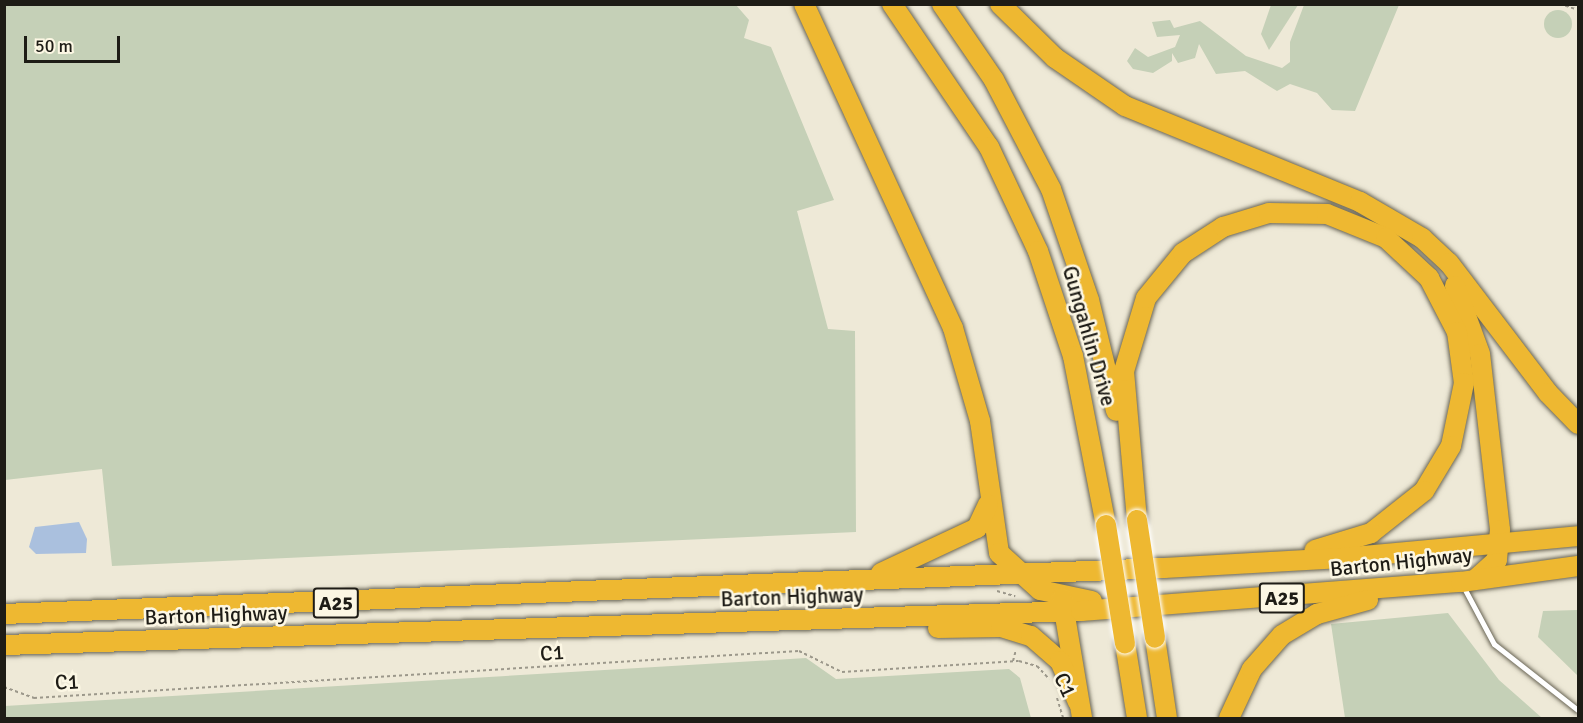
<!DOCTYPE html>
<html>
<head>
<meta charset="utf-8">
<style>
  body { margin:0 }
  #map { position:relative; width:1583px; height:723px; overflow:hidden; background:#eee9d7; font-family:Signika,sans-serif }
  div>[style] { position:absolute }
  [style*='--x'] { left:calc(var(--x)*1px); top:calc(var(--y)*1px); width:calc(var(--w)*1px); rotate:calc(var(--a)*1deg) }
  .green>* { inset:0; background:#c5d0b7 }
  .round { border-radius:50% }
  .water>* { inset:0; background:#aac0de }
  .path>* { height:2px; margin-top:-1px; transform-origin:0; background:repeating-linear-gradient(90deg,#9c988b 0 3px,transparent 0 6px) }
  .roads { filter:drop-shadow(0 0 2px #696555) drop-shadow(0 0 2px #696555) }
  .lane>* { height:5px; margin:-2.5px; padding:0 2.5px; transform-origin:2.5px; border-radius:2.5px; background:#fff }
  .highway>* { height:20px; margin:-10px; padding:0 10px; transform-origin:10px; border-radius:10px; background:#eeb831 }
  .bridges { filter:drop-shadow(0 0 2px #fff) drop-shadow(0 0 2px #fff) }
  .highway-bridge>* { height:20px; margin:-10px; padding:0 10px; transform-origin:10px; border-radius:10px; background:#eeb831 }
  span { translate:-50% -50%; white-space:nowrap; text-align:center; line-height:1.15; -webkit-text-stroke:5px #fcf7e4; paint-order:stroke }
  .shield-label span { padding:2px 4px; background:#fcf7e4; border:2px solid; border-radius:4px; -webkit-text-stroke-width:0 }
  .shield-label { font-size:20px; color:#1e1c16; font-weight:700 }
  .street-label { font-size:21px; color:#1e1c16 }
  .frame { position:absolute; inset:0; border:6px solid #1e1c16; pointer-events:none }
  .scale { position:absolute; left:24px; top:36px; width:96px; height:27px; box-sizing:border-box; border:3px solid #1e1c16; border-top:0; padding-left:8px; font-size:18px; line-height:21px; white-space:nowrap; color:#1e1c16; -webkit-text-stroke:4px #fcf7e4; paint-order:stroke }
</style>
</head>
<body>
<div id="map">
  <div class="green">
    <i style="clip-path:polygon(4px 5px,736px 5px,749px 20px,744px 38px,771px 47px,834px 200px,797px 211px,828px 329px,855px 331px,856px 532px,112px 566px,102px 469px,5px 480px)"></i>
    <i style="clip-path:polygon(1271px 5px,1298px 5px,1269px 50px,1261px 34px)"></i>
    <i style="clip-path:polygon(1304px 5px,1399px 5px,1355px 111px,1332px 110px,1317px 93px,1290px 84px,1277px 91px,1245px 71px,1216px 74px,1199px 44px,1195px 58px,1178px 63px,1172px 53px,1172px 61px,1153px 73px,1133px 69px,1127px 61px,1135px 48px,1148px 57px,1175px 47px,1180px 35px,1157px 37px,1152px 22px,1170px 20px,1174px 28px,1200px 21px,1246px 56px,1282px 68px,1290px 62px,1290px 42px)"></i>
    <i class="round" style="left:1544px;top:10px;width:28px;height:28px"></i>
    <i style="clip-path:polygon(1578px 610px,1578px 676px,1538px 637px,1543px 611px)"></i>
    <i style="clip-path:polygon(1448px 613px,1499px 680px,1542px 718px,1345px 718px,1331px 624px)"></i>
    <i style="clip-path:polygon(806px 658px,836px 679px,1009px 669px,1020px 678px,1031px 718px,5px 718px,5px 706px)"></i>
  </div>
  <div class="water">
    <i style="clip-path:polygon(79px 522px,87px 539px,86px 553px,36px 554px,29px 547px,35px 527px)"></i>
  </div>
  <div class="path">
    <i style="--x:1560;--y:4;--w:19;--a:18"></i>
    <i style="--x:997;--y:591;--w:19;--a:16"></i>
    <i style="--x:1013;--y:661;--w:11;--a:-75"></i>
    <i style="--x:4;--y:687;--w:32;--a:20"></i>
    <i style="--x:34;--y:698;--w:766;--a:-3.52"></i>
    <i style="--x:799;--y:651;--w:48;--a:26"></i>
    <i style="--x:842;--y:672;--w:177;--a:-3.6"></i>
    <i style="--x:1019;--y:661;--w:19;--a:16"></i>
    <i style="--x:1037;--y:666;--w:18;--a:47"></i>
    <i style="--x:1057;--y:698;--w:21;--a:73"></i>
  </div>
  <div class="roads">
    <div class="lane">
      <i style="--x:1463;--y:586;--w:66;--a:61.9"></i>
      <i style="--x:1494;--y:644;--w:107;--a:38.2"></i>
    </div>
    <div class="highway">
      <i style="--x:804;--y:4;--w:357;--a:65.3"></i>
      <i style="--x:953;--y:328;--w:97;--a:73.8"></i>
      <i style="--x:980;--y:421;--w:133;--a:81.8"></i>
      <i style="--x:999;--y:553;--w:55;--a:42.1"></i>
      <i style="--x:1040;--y:590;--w:53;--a:11.9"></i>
      <i style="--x:892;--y:4;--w:173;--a:55.9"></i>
      <i style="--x:989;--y:147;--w:115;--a:64.8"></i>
      <i style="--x:1038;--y:251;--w:111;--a:71.6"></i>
      <i style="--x:1073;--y:356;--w:172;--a:79"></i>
      <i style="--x:942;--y:4;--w:92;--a:55.6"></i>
      <i style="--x:994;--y:80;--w:123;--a:62.4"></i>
      <i style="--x:1051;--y:189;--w:117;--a:71.1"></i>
      <i style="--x:1089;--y:300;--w:114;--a:76.3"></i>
      <i style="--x:1000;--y:4;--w:77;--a:44.5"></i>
      <i style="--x:1055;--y:58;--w:85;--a:34.4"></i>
      <i style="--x:1125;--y:106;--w:254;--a:22.2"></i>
      <i style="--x:1360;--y:202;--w:72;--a:30.1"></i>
      <i style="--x:1422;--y:238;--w:37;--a:43"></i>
      <i style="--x:1449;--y:263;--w:163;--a:52.7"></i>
      <i style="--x:1548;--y:393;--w:43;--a:45.9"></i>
      <i style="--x:1455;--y:286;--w:72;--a:69.8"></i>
      <i style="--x:1480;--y:354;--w:177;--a:83.5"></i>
      <i style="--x:1500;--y:530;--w:30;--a:96"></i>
      <i style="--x:1497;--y:560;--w:28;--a:138"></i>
      <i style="--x:1137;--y:520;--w:150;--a:-95"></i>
      <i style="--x:1124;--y:371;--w:76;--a:-73.2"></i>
      <i style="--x:1146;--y:298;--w:58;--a:-50.6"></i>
      <i style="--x:1183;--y:253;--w:48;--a:-33"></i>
      <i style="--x:1223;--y:227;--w:48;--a:-16.9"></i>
      <i style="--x:1269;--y:213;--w:58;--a:1"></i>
      <i style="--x:1327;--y:214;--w:64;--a:22.1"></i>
      <i style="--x:1386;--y:238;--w:59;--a:42.9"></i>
      <i style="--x:1429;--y:278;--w:61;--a:62.6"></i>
      <i style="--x:1457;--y:332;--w:51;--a:82.2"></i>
      <i style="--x:1464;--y:383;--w:64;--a:101.7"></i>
      <i style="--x:1451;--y:446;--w:52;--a:121"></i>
      <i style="--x:1424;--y:491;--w:68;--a:141.6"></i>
      <i style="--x:1371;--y:533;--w:59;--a:163.1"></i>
      <i style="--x:881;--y:573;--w:106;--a:-25.1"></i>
      <i style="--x:977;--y:528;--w:26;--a:-65"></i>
      <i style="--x:1062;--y:598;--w:122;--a:80.5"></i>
      <i style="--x:4;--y:614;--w:1161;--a:-2.27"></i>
      <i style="--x:1164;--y:568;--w:178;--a:-3.2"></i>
      <i style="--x:1342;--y:558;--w:237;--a:-5.3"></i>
      <i style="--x:938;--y:628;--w:63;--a:-0.9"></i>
      <i style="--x:1001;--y:627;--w:31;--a:17"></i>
      <i style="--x:1031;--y:636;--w:38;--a:41"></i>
      <i style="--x:1060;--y:661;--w:45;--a:66.3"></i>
      <i style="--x:1155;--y:638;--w:81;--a:81.5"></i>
      <i style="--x:1125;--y:643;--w:76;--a:80.9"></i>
      <i style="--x:4;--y:645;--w:1078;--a:-1.81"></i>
      <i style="--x:1081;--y:611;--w:381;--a:-4.4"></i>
      <i style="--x:1461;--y:582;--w:118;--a:-7.8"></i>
      <i style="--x:1229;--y:718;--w:54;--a:-64.9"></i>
      <i style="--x:1252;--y:669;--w:45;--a:-48.6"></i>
      <i style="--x:1282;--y:635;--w:41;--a:-31"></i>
      <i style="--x:1317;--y:614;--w:53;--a:-15.4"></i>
    </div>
  </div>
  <div class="bridges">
    <div class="highway-bridge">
      <i style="--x:1137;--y:520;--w:119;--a:81.3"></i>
      <i style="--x:1106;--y:525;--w:120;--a:80.9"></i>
    </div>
  </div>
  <div class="shield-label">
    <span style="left:1282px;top:598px">A25</span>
    <span style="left:336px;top:603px">A25</span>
  </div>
  <div class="street-label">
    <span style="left:1089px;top:336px;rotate:74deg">Gungahlin Drive</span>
    <span style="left:1401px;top:562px;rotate:-6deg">Barton Highway</span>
    <span style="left:792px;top:597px;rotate:-2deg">Barton Highway</span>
    <span style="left:216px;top:615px;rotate:-2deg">Barton Highway</span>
    <span style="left:552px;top:653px;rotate:-4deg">C1</span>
    <span style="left:67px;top:682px;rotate:-3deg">C1</span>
    <span style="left:1065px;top:685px;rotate:66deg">C1</span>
  </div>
  <div class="frame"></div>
  <div class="scale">50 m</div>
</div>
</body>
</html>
